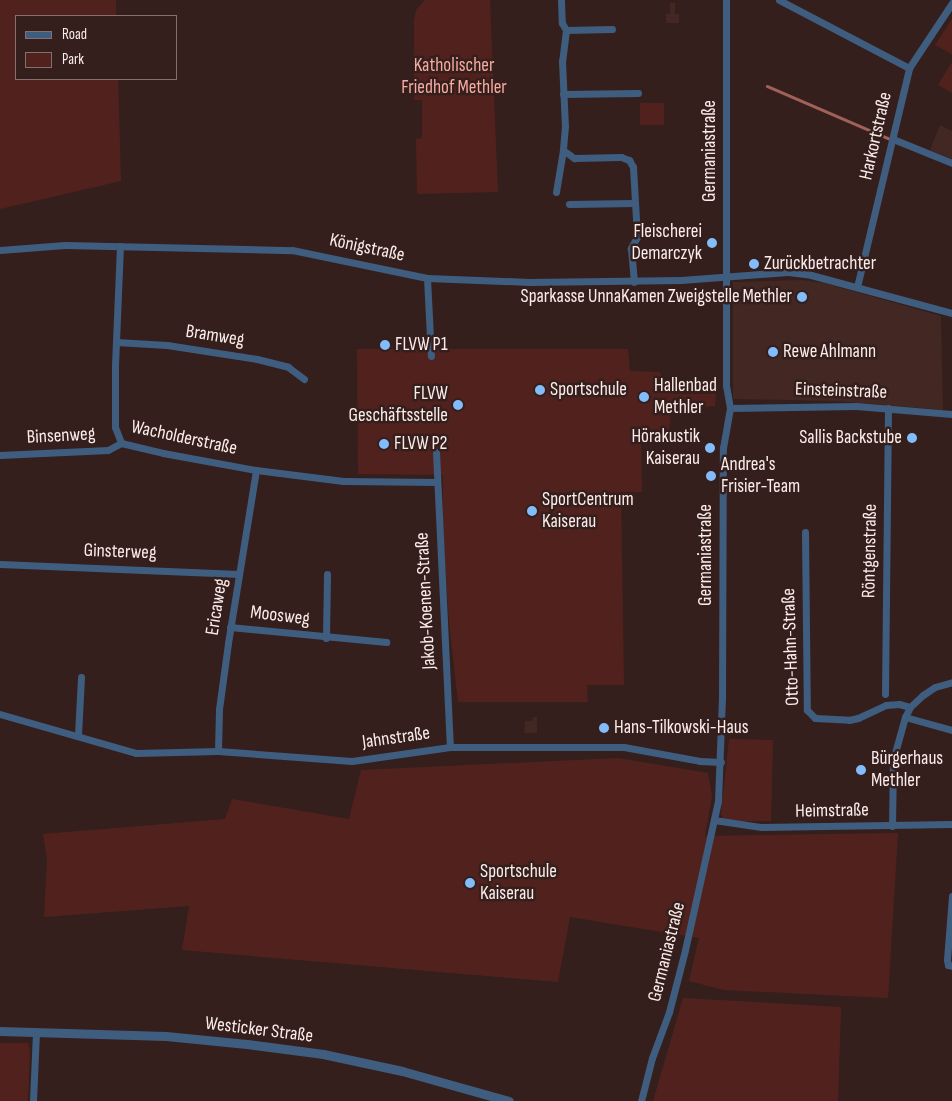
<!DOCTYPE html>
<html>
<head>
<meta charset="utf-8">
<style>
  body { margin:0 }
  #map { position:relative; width:952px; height:1101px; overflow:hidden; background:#341f1d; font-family:"Sofia Sans Condensed",sans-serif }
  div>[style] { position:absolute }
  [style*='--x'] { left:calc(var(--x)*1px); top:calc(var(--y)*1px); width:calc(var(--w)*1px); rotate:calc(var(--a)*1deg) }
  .built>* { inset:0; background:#422723 }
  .green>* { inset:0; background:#51221d; transform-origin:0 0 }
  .stream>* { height:2.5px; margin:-1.25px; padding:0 1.25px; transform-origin:1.25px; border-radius:1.25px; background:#a16159 }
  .minor>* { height:7px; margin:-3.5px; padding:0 3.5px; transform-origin:3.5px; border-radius:3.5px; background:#3f5d7f }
  .tertiary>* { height:9px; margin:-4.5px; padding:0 4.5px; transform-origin:4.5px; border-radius:4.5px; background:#3f5d7f }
  .dots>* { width:14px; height:14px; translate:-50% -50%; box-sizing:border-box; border:2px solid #341f1d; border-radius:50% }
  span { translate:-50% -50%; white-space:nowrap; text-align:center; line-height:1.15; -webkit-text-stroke:5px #341f1d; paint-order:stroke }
  .park-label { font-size:19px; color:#f6aaa0 }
  .street-label { font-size:19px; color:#fbecea }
  .poi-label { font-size:19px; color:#fbecea }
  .right { translate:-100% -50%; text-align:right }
  .left { translate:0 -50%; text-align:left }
  .legend { position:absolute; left:15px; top:15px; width:162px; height:65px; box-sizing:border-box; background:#341f1d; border:1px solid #84716f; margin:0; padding:6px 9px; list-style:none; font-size:15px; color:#fbecea }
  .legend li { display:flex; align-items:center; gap:10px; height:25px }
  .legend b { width:25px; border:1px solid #84716f }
</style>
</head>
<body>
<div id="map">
  <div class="built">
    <i style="clip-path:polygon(670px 3px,675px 3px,675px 14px,679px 14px,679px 23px,666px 23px,666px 14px,670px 14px)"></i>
    <i style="clip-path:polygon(940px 125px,952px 131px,952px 159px,930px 150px)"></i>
    <i style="clip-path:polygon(801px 280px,824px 283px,941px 316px,943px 410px,836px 401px,733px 399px,733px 282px)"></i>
    <i style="clip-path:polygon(533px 717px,537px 717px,537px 733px,524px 733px,525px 721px,533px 721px)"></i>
  </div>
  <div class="green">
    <i style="clip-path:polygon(0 0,116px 0,116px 16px,16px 16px,16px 79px,118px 79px,121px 181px,0 209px)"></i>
    <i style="clip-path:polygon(425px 0,490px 0,498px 192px,417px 194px,416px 139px,422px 138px,422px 100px,414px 100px,414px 20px,416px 10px)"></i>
    <i style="clip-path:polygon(952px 19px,952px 54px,935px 45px)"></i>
    <i style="clip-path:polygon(952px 62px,952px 93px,938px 85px)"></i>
    <i style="left:664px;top:103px;width:22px;height:24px;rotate:90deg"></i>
    <i style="clip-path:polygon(357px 349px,628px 349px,630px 371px,659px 372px,675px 394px,716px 394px,715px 406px,671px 409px,669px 431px,641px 433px,642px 492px,621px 492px,624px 685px,587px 685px,588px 702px,458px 702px,449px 622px,443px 530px,443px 475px,358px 474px)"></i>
    <i style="clip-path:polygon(729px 739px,773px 740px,771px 821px,729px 821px,723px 818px,721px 814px)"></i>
    <i style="clip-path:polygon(618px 758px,708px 773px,712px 796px,705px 836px,898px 833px,888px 998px,724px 990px,689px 981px,699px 938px,570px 917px,558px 982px,182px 950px,189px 906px,44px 917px,47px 860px,43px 834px,225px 819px,232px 799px,349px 819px,361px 770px)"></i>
    <i style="clip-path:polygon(683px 998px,841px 1007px,838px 1101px,653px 1101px)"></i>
    <i style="clip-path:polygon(0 1043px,28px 1043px,30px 1050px,28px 1101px,0 1101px)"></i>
  </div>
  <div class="stream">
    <i style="--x:767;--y:86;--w:132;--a:23.3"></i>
  </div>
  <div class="minor">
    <i style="--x:561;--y:0;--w:23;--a:88"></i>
    <i style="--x:562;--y:23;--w:8;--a:60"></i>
    <i style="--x:566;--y:30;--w:31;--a:97"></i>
    <i style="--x:562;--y:61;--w:65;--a:87.4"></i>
    <i style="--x:565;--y:126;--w:24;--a:95"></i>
    <i style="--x:563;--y:150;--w:14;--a:36"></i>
    <i style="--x:574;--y:158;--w:47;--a:-1.2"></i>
    <i style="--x:621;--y:157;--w:9;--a:21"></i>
    <i style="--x:629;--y:160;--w:8;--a:60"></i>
    <i style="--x:633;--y:167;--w:70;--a:86.7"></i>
    <i style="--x:637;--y:237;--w:13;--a:119"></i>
    <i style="--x:631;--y:248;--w:34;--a:85"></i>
    <i style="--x:779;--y:0;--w:147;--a:27.6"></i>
    <i style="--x:566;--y:30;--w:46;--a:-1.2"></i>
    <i style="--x:563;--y:94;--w:75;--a:-0.8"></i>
    <i style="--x:893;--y:139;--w:64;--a:22.1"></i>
    <i style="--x:556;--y:192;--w:43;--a:-80.5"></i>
    <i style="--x:569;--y:204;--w:66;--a:-0.9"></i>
    <i style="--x:120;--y:246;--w:121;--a:92.4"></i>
    <i style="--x:115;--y:367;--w:60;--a:90"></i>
    <i style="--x:115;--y:427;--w:17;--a:69"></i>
    <i style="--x:121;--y:443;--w:43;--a:13.4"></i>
    <i style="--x:163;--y:453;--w:95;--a:10.4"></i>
    <i style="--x:256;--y:470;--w:88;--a:7.2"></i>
    <i style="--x:343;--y:481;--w:93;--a:0.6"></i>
    <i style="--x:0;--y:250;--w:65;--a:-4.4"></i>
    <i style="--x:65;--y:245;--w:227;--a:1.3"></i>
    <i style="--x:292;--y:250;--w:138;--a:11.7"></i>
    <i style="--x:427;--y:278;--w:102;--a:2.2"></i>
    <i style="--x:529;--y:282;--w:152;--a:-0.8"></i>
    <i style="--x:681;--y:280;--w:107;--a:-4.3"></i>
    <i style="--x:788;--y:272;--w:23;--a:7"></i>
    <i style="--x:811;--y:275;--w:146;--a:15.1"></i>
    <i style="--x:427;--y:278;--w:78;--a:87.1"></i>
    <i style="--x:857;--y:287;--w:225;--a:-76.6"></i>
    <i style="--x:909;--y:68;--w:78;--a:-56.5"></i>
    <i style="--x:116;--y:342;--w:51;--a:3.4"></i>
    <i style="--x:167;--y:345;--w:91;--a:8.8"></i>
    <i style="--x:257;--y:359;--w:32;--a:14"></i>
    <i style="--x:288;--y:367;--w:20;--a:37"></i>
    <i style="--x:730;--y:408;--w:126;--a:-0.9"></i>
    <i style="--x:856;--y:406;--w:96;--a:4.8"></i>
    <i style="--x:436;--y:452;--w:295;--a:87.3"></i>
    <i style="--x:0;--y:455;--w:108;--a:-2.7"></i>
    <i style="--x:108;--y:450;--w:15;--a:-28"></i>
    <i style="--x:805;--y:532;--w:178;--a:89.4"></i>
    <i style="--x:807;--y:710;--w:11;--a:45"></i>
    <i style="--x:815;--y:718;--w:34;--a:3"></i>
    <i style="--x:849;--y:720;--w:9;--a:-13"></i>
    <i style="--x:858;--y:718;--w:31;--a:-25"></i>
    <i style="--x:886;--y:705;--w:13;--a:-4"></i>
    <i style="--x:899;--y:704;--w:11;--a:15"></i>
    <i style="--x:0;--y:564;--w:239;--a:2.4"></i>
    <i style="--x:230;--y:627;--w:157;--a:5.5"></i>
    <i style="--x:326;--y:638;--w:64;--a:-89.1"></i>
    <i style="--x:885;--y:694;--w:286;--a:-89.4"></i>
    <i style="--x:0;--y:714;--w:141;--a:16"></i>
    <i style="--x:136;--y:753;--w:82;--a:-1.4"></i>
    <i style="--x:218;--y:751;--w:134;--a:4.3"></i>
    <i style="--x:352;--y:761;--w:99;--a:-8.1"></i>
    <i style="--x:450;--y:747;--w:174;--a:0"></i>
    <i style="--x:624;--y:747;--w:77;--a:10.4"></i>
    <i style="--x:700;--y:761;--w:21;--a:3"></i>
    <i style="--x:905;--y:717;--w:49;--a:15.5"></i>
    <i style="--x:78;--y:735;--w:58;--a:-87"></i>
    <i style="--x:218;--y:751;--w:42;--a:-88.6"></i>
    <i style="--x:219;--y:709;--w:67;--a:-82.2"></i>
    <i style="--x:228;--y:643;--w:175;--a:-80.8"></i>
    <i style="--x:714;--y:820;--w:48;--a:8.5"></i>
    <i style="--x:761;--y:827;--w:191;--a:-0.9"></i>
    <i style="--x:892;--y:826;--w:66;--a:-89.1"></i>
    <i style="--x:893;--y:760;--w:45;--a:-74.4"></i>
    <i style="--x:905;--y:717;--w:11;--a:-63"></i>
    <i style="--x:910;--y:707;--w:18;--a:-43"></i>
    <i style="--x:923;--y:695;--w:14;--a:-34"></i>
    <i style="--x:935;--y:687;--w:18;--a:-16"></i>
    <i style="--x:952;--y:896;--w:64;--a:94.5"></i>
    <i style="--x:947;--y:960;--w:5;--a:79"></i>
    <i style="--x:948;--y:965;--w:4;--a:14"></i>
    <i style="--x:33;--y:1101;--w:70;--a:-87.5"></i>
    <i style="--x:641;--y:1101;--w:44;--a:-75.7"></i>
    <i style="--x:652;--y:1058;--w:49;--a:-69.7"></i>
    <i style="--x:669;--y:1012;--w:64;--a:-75.5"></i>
    <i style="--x:685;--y:950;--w:153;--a:-77.5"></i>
    <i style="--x:718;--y:801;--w:103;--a:-87.8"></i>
    <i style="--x:722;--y:698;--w:250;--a:-89.8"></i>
    <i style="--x:723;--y:448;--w:41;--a:-80.1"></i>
    <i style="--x:730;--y:408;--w:22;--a:-100"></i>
    <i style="--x:726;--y:386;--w:386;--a:-90"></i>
  </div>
  <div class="tertiary">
    <i style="--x:0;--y:1031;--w:166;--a:1.7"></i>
    <i style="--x:166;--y:1036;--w:81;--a:5.6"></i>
    <i style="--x:247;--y:1044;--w:77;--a:7.5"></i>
    <i style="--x:323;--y:1054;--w:81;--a:12.1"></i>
    <i style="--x:402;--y:1071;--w:111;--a:15.7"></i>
  </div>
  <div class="dots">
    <i style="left:712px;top:243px;background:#83bcfb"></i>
    <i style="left:754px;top:264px;background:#83bcfb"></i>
    <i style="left:802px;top:297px;background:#83bcfb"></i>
    <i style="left:385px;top:345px;background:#83bcfb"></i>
    <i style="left:773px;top:352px;background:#83bcfb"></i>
    <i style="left:540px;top:390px;background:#83bcfb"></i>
    <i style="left:644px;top:397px;background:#83bcfb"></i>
    <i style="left:458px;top:405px;background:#83bcfb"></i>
    <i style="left:912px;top:438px;background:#83bcfb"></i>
    <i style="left:384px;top:444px;background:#83bcfb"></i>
    <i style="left:710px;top:448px;background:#83bcfb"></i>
    <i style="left:711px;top:476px;background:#83bcfb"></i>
    <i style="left:532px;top:511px;background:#83bcfb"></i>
    <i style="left:604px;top:728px;background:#83bcfb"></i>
    <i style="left:861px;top:770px;background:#83bcfb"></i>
    <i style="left:470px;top:883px;background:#83bcfb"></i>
  </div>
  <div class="park-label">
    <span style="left:454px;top:77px">Katholischer<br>Friedhof Methler</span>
  </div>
  <div class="street-label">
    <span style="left:876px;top:136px;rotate:-77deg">Harkortstraße</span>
    <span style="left:710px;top:151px;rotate:-90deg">Germaniastraße</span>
    <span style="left:367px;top:248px;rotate:12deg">Königstraße</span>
    <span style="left:215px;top:336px;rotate:9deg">Bramweg</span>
    <span style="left:841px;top:391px;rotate:2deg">Einsteinstraße</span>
    <span style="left:61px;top:436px;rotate:-3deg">Binsenweg</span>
    <span style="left:184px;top:438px;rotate:12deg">Wacholderstraße</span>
    <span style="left:870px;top:551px;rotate:-89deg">Röntgenstraße</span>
    <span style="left:120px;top:552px;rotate:2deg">Ginsterweg</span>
    <span style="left:706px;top:555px;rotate:-90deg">Germaniastraße</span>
    <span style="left:426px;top:601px;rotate:-93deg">Jakob-Koenen-Straße</span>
    <span style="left:217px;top:607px;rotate:-81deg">Ericaweg</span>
    <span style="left:280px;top:616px;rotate:7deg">Moosweg</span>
    <span style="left:791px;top:647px;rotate:-92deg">Otto-Hahn-Straße</span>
    <span style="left:396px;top:738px;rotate:-8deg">Jahnstraße</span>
    <span style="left:832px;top:811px;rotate:-1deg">Heimstraße</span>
    <span style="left:667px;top:952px;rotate:-76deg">Germaniastraße</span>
    <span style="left:259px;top:1030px;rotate:7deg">Westicker Straße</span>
  </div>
  <div class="poi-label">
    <span class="right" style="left:702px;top:243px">Fleischerei<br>Demarczyk</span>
    <span class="left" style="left:764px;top:264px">Zurückbetrachter</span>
    <span class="right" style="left:792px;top:297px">Sparkasse UnnaKamen Zweigstelle Methler</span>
    <span class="left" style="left:395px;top:345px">FLVW P1</span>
    <span class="left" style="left:783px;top:352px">Rewe Ahlmann</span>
    <span class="left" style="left:654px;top:397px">Hallenbad<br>Methler</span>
    <span class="left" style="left:550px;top:390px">Sportschule</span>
    <span class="right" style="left:448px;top:405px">FLVW<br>Geschäftsstelle</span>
    <span class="right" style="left:700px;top:448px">Hörakustik<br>Kaiserau</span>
    <span class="right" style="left:902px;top:438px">Sallis Backstube</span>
    <span class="left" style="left:394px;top:444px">FLVW P2</span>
    <span class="left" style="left:721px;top:476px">Andrea's<br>Frisier-Team</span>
    <span class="left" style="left:542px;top:511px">SportCentrum<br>Kaiserau</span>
    <span class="left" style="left:614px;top:728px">Hans-Tilkowski-Haus</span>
    <span class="left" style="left:871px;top:770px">Bürgerhaus<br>Methler</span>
    <span class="left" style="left:480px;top:883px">Sportschule<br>Kaiserau</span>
  </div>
  <ul class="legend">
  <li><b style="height:6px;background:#3f5d7f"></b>Road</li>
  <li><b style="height:14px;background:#51221d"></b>Park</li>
  </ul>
</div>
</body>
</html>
